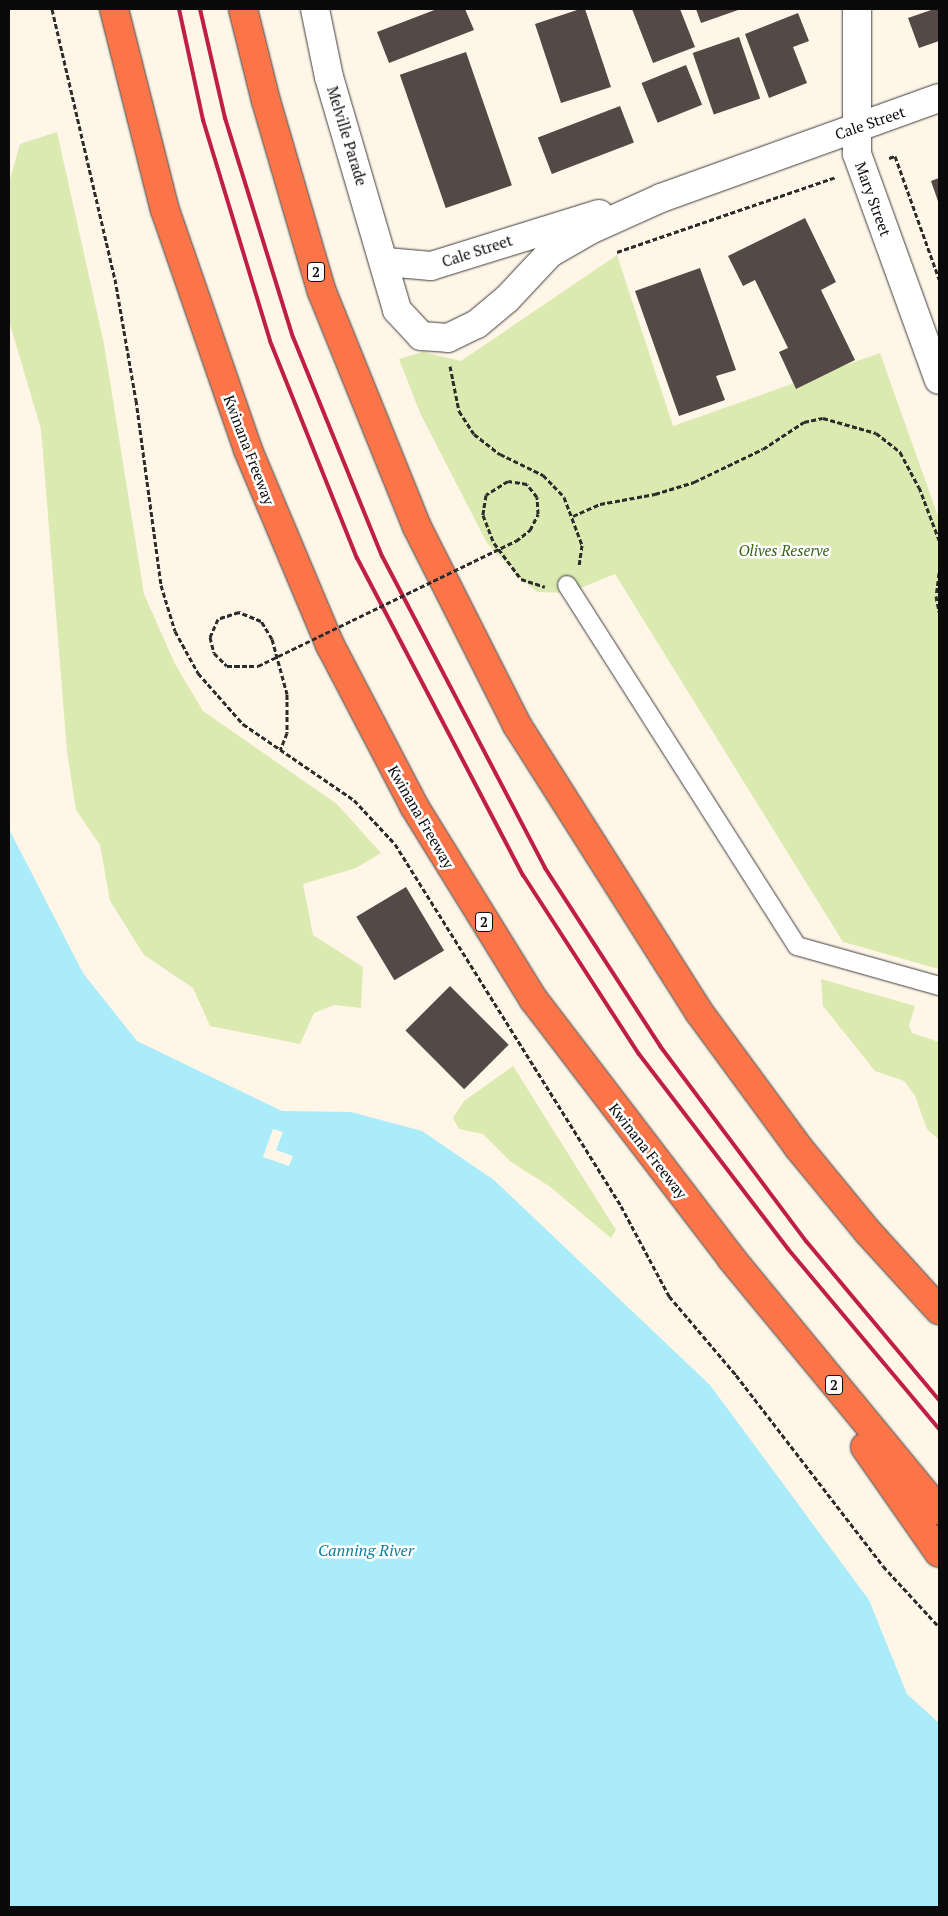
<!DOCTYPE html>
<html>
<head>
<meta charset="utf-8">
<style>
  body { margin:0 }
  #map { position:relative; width:948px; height:1916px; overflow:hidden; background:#fff6e8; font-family:"PT Serif",serif }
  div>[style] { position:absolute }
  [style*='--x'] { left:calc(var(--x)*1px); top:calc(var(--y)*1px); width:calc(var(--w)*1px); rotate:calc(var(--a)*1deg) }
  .green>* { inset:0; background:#dbeab0 }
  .water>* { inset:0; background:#aaecf9 }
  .pier>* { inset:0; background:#fff6e8 }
  .building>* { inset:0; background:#544946; transform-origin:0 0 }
  .path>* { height:3px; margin-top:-1.5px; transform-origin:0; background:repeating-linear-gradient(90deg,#2c2c2c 0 5px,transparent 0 7.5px) }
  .roads { filter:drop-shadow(0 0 1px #3d3d3d) drop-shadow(0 0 1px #3d3d3d) }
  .service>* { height:18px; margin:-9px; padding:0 9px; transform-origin:9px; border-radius:9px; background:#fff }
  .minor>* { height:28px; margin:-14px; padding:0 14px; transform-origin:14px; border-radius:14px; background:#fff }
  .motorway>* { height:28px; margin:-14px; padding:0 14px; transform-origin:14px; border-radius:14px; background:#fc7549 }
  .rail>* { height:4px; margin:-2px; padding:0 2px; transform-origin:2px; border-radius:2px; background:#c01d47 }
  .path-bridge>* { height:3px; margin-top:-1.5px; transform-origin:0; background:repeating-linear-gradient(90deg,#2c2c2c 0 5px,transparent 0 7.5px) }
  span { translate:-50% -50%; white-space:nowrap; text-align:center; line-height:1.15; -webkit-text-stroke:5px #fff; paint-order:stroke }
  .shield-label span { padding:1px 4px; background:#fff; border:1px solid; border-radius:4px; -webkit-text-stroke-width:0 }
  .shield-label { font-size:14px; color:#0a0a0a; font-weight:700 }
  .street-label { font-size:15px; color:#0a0a0a }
  .park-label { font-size:15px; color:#386419; font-style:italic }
  .water-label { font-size:16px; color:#0f80a1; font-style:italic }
  .frame { position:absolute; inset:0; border:10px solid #0a0a0a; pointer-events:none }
</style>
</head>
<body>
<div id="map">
  <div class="green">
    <i style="clip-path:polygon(57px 132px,104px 344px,144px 594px,175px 664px,203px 711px,337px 804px,381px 853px,356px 868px,303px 884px,313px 935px,363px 967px,361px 1008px,334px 1005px,314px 1013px,300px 1044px,210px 1026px,193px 988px,144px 955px,110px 901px,100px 845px,76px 810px,67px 751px,41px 429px,9px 321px,9px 183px,20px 144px)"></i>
    <i style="clip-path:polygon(617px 255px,673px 426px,880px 353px,939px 519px,939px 969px,843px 942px,615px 574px,568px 593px,537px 592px,521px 579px,487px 543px,420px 413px,399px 359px,423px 352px,461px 361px)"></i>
    <i style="clip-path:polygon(821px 979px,915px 1006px,909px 1026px,912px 1033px,939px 1042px,939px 1140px,927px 1129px,915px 1096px,904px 1081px,875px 1071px,823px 1006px)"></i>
    <i style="clip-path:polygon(513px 1066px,616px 1230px,611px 1238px,549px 1186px,511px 1162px,483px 1134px,459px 1129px,453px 1118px,464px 1101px)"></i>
  </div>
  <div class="water">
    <i style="clip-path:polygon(9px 829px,83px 973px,137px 1041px,282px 1111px,351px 1112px,422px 1131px,494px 1180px,710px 1385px,869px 1600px,907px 1694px,939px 1723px,939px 1907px,9px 1907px)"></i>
  </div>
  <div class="pier">
    <i style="clip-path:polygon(273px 1129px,283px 1132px,276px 1150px,293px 1156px,289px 1166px,263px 1157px)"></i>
  </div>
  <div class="building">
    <i style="clip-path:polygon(437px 9px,465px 9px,474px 30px,389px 63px,377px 32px)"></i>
    <i style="clip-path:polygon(580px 9px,585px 9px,611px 87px,561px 103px,535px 24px)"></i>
    <i style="clip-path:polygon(632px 9px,680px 9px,695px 47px,653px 63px)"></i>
    <i style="clip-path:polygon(696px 9px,741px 9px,701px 23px)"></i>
    <i style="clip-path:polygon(934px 9px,939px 9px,939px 41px,919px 48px,908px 18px)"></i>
    <i style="clip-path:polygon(798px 13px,809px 41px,793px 47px,807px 83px,769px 98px,745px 34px)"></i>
    <i style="left:739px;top:37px;width:65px;height:49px;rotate:71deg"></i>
    <i style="left:466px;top:52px;width:141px;height:70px;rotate:71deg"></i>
    <i style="left:686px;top:65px;width:43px;height:48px;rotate:68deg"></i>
    <i style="left:620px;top:106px;width:39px;height:88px;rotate:69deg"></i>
    <i style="clip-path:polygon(939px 178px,939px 204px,931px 181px)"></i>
    <i style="clip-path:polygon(805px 218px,836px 282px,821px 290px,855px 360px,796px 389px,779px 352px,788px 348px,755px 280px,743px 286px,728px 256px)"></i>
    <i style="clip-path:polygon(700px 268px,736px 370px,716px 376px,725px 400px,679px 416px,635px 291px)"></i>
    <i style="left:406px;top:887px;width:74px;height:58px;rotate:59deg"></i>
    <i style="left:450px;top:986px;width:83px;height:63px;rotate:45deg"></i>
  </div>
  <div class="path">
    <i style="--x:52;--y:9;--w:277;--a:76.9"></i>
    <i style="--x:115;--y:279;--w:123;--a:80.2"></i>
    <i style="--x:136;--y:400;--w:187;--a:82.3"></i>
    <i style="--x:161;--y:585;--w:48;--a:73.1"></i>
    <i style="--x:175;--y:631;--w:48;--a:61.3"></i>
    <i style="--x:198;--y:673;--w:68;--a:48.6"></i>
    <i style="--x:243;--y:724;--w:135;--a:34.4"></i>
    <i style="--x:354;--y:800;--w:60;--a:47"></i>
    <i style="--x:395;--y:844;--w:427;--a:58"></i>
    <i style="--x:621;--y:1206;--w:102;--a:61.9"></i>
    <i style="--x:669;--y:1296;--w:104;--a:49.7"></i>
    <i style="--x:736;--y:1375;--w:241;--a:52.4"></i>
    <i style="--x:883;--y:1566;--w:83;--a:47.4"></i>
    <i style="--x:889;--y:158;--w:6;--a:-18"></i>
    <i style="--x:895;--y:156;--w:131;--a:70.3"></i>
    <i style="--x:617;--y:252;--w:231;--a:-18.9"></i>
    <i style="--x:450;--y:366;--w:46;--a:78.7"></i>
    <i style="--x:459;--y:411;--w:27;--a:57"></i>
    <i style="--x:474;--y:434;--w:33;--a:38"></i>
    <i style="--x:500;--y:454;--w:48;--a:26"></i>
    <i style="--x:543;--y:475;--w:30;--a:46"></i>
    <i style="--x:564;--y:497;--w:51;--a:69.4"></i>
    <i style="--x:582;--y:545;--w:22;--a:98"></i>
    <i style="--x:573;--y:516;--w:30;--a:-24"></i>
    <i style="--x:600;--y:504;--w:56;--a:-10.3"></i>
    <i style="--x:655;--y:494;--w:41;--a:-17.1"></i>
    <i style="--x:694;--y:482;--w:76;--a:-25.6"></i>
    <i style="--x:763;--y:449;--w:49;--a:-33.4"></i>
    <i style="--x:804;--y:422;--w:19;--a:-12"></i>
    <i style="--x:823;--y:418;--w:55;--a:15.8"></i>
    <i style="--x:876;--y:433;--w:31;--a:38"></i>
    <i style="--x:900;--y:452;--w:40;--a:62"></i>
    <i style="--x:919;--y:487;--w:57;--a:69.3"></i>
    <i style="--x:494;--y:543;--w:45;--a:53.1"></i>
    <i style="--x:521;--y:579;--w:25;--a:18"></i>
    <i style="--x:939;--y:573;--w:23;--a:97"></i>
    <i style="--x:936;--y:596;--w:16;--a:79"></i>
    <i style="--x:272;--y:639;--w:57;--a:74.7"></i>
    <i style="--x:287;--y:694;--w:39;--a:90"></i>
    <i style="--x:287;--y:733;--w:18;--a:112"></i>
  </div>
  <div class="roads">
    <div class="service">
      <i style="--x:567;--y:585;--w:428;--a:57.5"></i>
      <i style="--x:797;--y:946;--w:148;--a:15.7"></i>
    </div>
    <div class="minor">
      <i style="--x:315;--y:9;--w:69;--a:78.4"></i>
      <i style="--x:329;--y:77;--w:243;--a:73.7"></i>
      <i style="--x:397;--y:310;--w:35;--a:47"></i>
      <i style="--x:421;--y:336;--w:27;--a:4"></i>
      <i style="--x:448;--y:338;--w:32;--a:-26"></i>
      <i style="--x:477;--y:324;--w:39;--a:-40"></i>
      <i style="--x:507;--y:299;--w:63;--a:-46.9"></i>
      <i style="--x:550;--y:253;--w:46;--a:-29.9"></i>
      <i style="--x:590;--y:230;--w:78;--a:-24.3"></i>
      <i style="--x:661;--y:198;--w:295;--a:-19.8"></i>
      <i style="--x:857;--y:9;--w:145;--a:90"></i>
      <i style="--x:857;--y:154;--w:240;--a:70.1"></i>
      <i style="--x:386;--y:262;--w:45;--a:5.1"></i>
      <i style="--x:431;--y:266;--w:176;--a:-17.2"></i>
    </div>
    <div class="motorway">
      <i style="--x:114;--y:9;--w:207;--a:75.8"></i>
      <i style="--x:165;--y:210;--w:254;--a:70.9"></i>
      <i style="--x:248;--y:450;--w:212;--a:67.2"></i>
      <i style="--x:330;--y:645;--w:182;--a:62.4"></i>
      <i style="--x:414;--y:806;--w:228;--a:58.3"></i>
      <i style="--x:534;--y:1000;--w:325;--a:52.6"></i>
      <i style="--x:731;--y:1258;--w:327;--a:50.5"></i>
      <i style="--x:243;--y:9;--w:95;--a:76"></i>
      <i style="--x:266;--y:101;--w:199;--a:73.7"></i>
      <i style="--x:322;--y:292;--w:253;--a:68"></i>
      <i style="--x:417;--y:527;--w:222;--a:63.2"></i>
      <i style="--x:517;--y:725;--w:340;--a:57.6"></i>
      <i style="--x:699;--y:1012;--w:167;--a:53.7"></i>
      <i style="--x:798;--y:1147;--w:109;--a:50.6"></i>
      <i style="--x:867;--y:1231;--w:107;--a:47.7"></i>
      <i style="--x:865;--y:1447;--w:129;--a:55.1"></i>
    </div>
  </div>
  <div class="rail">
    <i style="--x:179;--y:9;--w:114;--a:77.8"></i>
    <i style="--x:203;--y:120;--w:231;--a:73.1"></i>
    <i style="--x:270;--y:341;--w:234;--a:68.2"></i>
    <i style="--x:357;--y:558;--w:358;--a:62.4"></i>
    <i style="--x:523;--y:875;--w:213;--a:57.1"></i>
    <i style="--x:639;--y:1054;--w:245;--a:52.6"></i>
    <i style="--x:788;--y:1249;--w:235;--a:50"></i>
    <i style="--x:200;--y:9;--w:112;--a:77.1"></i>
    <i style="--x:225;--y:118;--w:229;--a:72.8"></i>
    <i style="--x:293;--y:337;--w:236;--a:67.9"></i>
    <i style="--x:382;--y:556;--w:352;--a:62.4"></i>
    <i style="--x:545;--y:868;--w:212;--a:57.1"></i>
    <i style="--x:660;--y:1046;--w:244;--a:53.2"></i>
    <i style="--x:806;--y:1241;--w:207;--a:50.1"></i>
  </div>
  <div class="path-bridge">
    <i style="--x:272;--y:639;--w:21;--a:-121"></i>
    <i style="--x:261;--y:621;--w:24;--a:-158"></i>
    <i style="--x:239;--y:612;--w:22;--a:162"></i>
    <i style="--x:218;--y:619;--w:20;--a:114"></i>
    <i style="--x:210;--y:637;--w:16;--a:76"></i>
    <i style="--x:214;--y:653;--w:18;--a:45"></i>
    <i style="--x:227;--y:666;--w:31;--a:0"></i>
    <i style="--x:258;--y:666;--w:287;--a:-25.9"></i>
    <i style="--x:516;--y:541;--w:18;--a:-38"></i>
    <i style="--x:530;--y:530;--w:18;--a:-63"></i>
    <i style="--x:538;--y:514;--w:17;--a:-93"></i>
    <i style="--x:537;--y:497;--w:16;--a:-128"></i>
    <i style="--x:527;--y:484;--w:19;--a:-171"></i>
    <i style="--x:508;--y:481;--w:26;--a:148"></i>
    <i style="--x:486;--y:495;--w:20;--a:99"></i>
    <i style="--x:483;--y:515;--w:30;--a:69"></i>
  </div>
  <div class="shield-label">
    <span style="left:316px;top:272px">2</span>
    <span style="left:484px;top:922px">2</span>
    <span style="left:834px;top:1385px">2</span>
  </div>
  <div class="street-label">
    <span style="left:870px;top:123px;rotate:-19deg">Cale Street</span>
    <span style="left:347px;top:136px;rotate:73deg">Melville Parade</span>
    <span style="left:873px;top:199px;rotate:70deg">Mary Street</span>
    <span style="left:477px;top:251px;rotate:-18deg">Cale Street</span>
    <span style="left:249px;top:450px;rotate:69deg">Kwinana Freeway</span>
    <span style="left:421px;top:817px;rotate:60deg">Kwinana Freeway</span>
    <span style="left:648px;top:1151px;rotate:52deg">Kwinana Freeway</span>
  </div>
  <div class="park-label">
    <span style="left:784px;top:551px">Olives Reserve</span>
  </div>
  <div class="water-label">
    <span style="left:366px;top:1550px">Canning River</span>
  </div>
  <div class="frame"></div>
</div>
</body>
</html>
